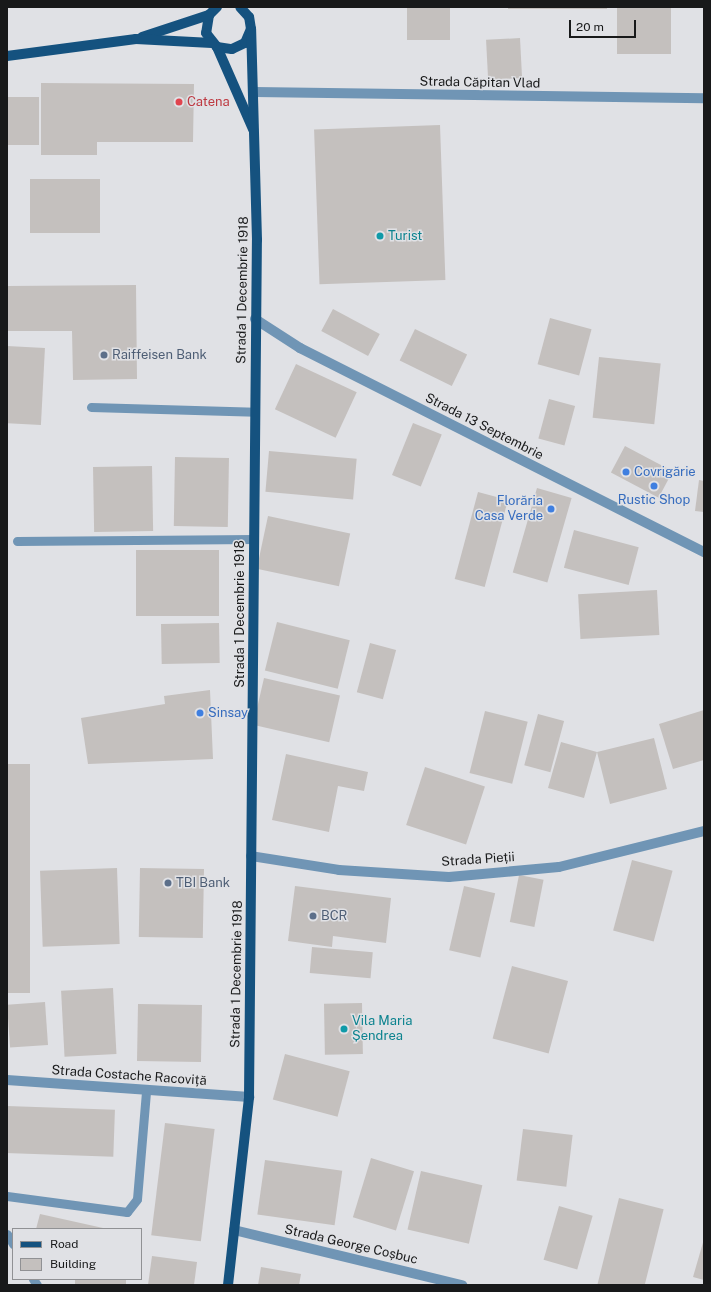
<!DOCTYPE html>
<html>
<head>
<meta charset="utf-8">
<style>
  body { margin:0 }
  #map { position:relative; width:711px; height:1292px; overflow:hidden; background:#e0e1e5; font-family:"Public Sans",sans-serif }
  div>[style] { position:absolute }
  [style*='--x'] { left:calc(var(--x)*1px); top:calc(var(--y)*1px); width:calc(var(--w)*1px); rotate:calc(var(--a)*1deg) }
  .building>* { inset:0; background:#c4c0be; transform-origin:0 0 }
  .service>* { height:9px; margin:-4.5px; padding:0 4.5px; transform-origin:4.5px; border-radius:4.5px; background:#7095b5 }
  .minor>* { height:10px; margin:-5px; padding:0 5px; transform-origin:5px; border-radius:5px; background:#7095b5 }
  .primary>* { height:10px; margin:-5px; padding:0 5px; transform-origin:5px; border-radius:5px; background:#15527f }
  .dots>* { width:11px; height:11px; translate:-50% -50%; box-sizing:border-box; border:2px solid #e0e1e5; border-radius:50% }
  span { translate:-50% -50%; white-space:nowrap; text-align:center; line-height:1.15; -webkit-text-stroke:3px #e0e1e5; paint-order:stroke }
  .street-label { font-size:13px; color:#18191a }
  .health-label { font-size:13px; color:#be3a42 }
  .left { translate:0 -50%; text-align:left }
  .culture-label { font-size:13px; color:#0d838f }
  .service-label { font-size:13px; color:#4e5e75 }
  .shop-label { font-size:13px; color:#366cbe }
  .right { translate:-100% -50%; text-align:right }
  .frame { position:absolute; inset:0; border:8px solid #18191a; pointer-events:none }
  .legend { position:absolute; left:12px; top:1228px; width:130px; height:52px; box-sizing:border-box; background:#e0e1e5; border:1px solid #909194; margin:0; padding:5px 7px; list-style:none; font-size:12px; color:#18191a }
  .legend li { display:flex; align-items:center; gap:8px; height:20px }
  .legend b { width:20px; border:1px solid #909194 }
  .scale { position:absolute; left:569px; top:20px; width:67px; height:18px; box-sizing:border-box; border:2px solid #18191a; border-top:0; padding-left:5px; font-size:12px; line-height:14px; white-space:nowrap; color:#18191a; -webkit-text-stroke:3px #e0e1e5; paint-order:stroke }
</style>
</head>
<body>
<div id="map">
  <div class="building">
    <i style="left:407px;top:7px;width:43px;height:33px"></i>
    <i style="left:508px;top:7px;width:99px;height:2px"></i>
    <i style="left:617px;top:7px;width:54px;height:47px"></i>
    <i style="left:520px;top:38px;width:40px;height:34px;rotate:87deg"></i>
    <i style="clip-path:polygon(41px 83px,194px 84px,193px 142px,97px 142px,97px 155px,41px 155px)"></i>
    <i style="left:7px;top:97px;width:32px;height:48px"></i>
    <i style="left:440px;top:125px;width:155px;height:126px;rotate:88deg"></i>
    <i style="left:30px;top:179px;width:70px;height:54px"></i>
    <i style="clip-path:polygon(136px 285px,137px 379px,73px 380px,72px 331px,7px 331px,7px 286px)"></i>
    <i style="left:333px;top:309px;width:53px;height:25px;rotate:28deg"></i>
    <i style="left:550px;top:318px;width:43px;height:48px;rotate:15deg"></i>
    <i style="left:415px;top:329px;width:58px;height:35px;rotate:26deg"></i>
    <i style="left:7px;top:346px;width:38px;height:77px;rotate:3deg"></i>
    <i style="left:599px;top:357px;width:62px;height:61px;rotate:6deg"></i>
    <i style="left:296px;top:364px;width:67px;height:50px;rotate:25deg"></i>
    <i style="left:549px;top:399px;width:27px;height:41px;rotate:15deg"></i>
    <i style="left:413px;top:423px;width:31px;height:56px;rotate:22deg"></i>
    <i style="left:625px;top:446px;width:54px;height:30px;rotate:28deg"></i>
    <i style="left:269px;top:451px;width:88px;height:41px;rotate:5deg"></i>
    <i style="left:175px;top:457px;width:54px;height:69px;rotate:1deg"></i>
    <i style="left:152px;top:466px;width:65px;height:59px;rotate:89deg"></i>
    <i style="clip-path:polygon(699px 480px,704px 481px,704px 512px,695px 511px)"></i>
    <i style="left:537px;top:488px;width:36px;height:88px;rotate:16deg"></i>
    <i style="left:478px;top:492px;width:31px;height:90px;rotate:15deg"></i>
    <i style="left:268px;top:516px;width:84px;height:54px;rotate:12deg"></i>
    <i style="left:574px;top:530px;width:67px;height:39px;rotate:15deg"></i>
    <i style="left:219px;top:550px;width:66px;height:83px;rotate:90deg"></i>
    <i style="left:657px;top:590px;width:45px;height:79px;rotate:87deg"></i>
    <i style="left:277px;top:622px;width:75px;height:50px;rotate:14deg"></i>
    <i style="left:219px;top:623px;width:40px;height:58px;rotate:89deg"></i>
    <i style="left:370px;top:643px;width:27px;height:51px;rotate:15deg"></i>
    <i style="left:264px;top:678px;width:78px;height:48px;rotate:13deg"></i>
    <i style="clip-path:polygon(210px 690px,213px 759px,88px 764px,81px 718px,165px 704px,164px 696px)"></i>
    <i style="clip-path:polygon(704px 710px,704px 760px,673px 769px,659px 724px)"></i>
    <i style="left:485px;top:711px;width:44px;height:64px;rotate:14deg"></i>
    <i style="left:538px;top:714px;width:27px;height:53px;rotate:15deg"></i>
    <i style="clip-path:polygon(654px 738px,667px 789px,610px 804px,597px 752px,584px 798px,548px 788px,561px 742px,597px 752px)"></i>
    <i style="clip-path:polygon(286px 754px,368px 772px,364px 791px,338px 786px,329px 832px,272px 820px)"></i>
    <i style="left:7px;top:764px;width:23px;height:229px"></i>
    <i style="left:425px;top:767px;width:63px;height:61px;rotate:18deg"></i>
    <i style="left:632px;top:860px;width:42px;height:73px;rotate:15deg"></i>
    <i style="left:117px;top:868px;width:76px;height:77px;rotate:88deg"></i>
    <i style="left:140px;top:868px;width:64px;height:69px;rotate:1deg"></i>
    <i style="left:519px;top:875px;width:25px;height:48px;rotate:11deg"></i>
    <i style="clip-path:polygon(295px 886px,391px 898px,386px 943px,333px 936px,332px 947px,288px 941px)"></i>
    <i style="left:464px;top:886px;width:32px;height:66px;rotate:13deg"></i>
    <i style="left:312px;top:947px;width:61px;height:26px;rotate:5deg"></i>
    <i style="left:512px;top:966px;width:58px;height:75px;rotate:15deg"></i>
    <i style="left:113px;top:988px;width:66px;height:52px;rotate:87deg"></i>
    <i style="left:45px;top:1002px;width:43px;height:38px;rotate:86deg"></i>
    <i style="left:362px;top:1003px;width:51px;height:38px;rotate:89deg"></i>
    <i style="left:138px;top:1004px;width:64px;height:57px;rotate:1deg"></i>
    <i style="left:285px;top:1054px;width:67px;height:47px;rotate:15deg"></i>
    <i style="left:7px;top:1106px;width:108px;height:47px;rotate:2deg"></i>
    <i style="left:165px;top:1123px;width:50px;height:113px;rotate:7deg"></i>
    <i style="left:523px;top:1129px;width:50px;height:52px;rotate:7deg"></i>
    <i style="left:371px;top:1158px;width:45px;height:62px;rotate:17deg"></i>
    <i style="left:265px;top:1160px;width:78px;height:55px;rotate:8deg"></i>
    <i style="left:421px;top:1171px;width:63px;height:60px;rotate:13deg"></i>
    <i style="left:619px;top:1198px;width:46px;height:89px;rotate:14deg"></i>
    <i style="left:559px;top:1206px;width:35px;height:56px;rotate:16deg"></i>
    <i style="clip-path:polygon(40px 1214px,103px 1228px,103px 1229px,36px 1229px)"></i>
    <i style="clip-path:polygon(704px 1239px,704px 1280px,693px 1277px)"></i>
    <i style="clip-path:polygon(152px 1256px,197px 1262px,194px 1285px,148px 1285px)"></i>
    <i style="clip-path:polygon(261px 1267px,301px 1274px,299px 1285px,258px 1285px)"></i>
    <i style="left:75px;top:1279px;width:51px;height:6px"></i>
  </div>
  <div class="service">
    <i style="--x:91;--y:407;--w:164;--a:1.7"></i>
    <i style="--x:17;--y:541;--w:237;--a:-0.5"></i>
    <i style="--x:7;--y:1196;--w:121;--a:7.6"></i>
    <i style="--x:127;--y:1212;--w:16;--a:-52"></i>
    <i style="--x:137;--y:1199;--w:108;--a:-85.2"></i>
    <i style="--x:7;--y:1234;--w:12;--a:59"></i>
    <i style="--x:33;--y:1279;--w:7;--a:56"></i>
  </div>
  <div class="minor">
    <i style="--x:255;--y:92;--w:449;--a:0.8"></i>
    <i style="--x:255;--y:319;--w:54;--a:32.8"></i>
    <i style="--x:300;--y:348;--w:453;--a:26.8"></i>
    <i style="--x:251;--y:856;--w:89;--a:9"></i>
    <i style="--x:339;--y:870;--w:110;--a:3.6"></i>
    <i style="--x:449;--y:877;--w:110;--a:-5.2"></i>
    <i style="--x:559;--y:867;--w:149;--a:-13.9"></i>
    <i style="--x:7;--y:1080;--w:243;--a:4"></i>
    <i style="--x:234;--y:1230;--w:235;--a:13.6"></i>
  </div>
  <div class="primary">
    <i style="--x:217;--y:7;--w:11;--a:135"></i>
    <i style="--x:209;--y:15;--w:18;--a:99"></i>
    <i style="--x:206;--y:33;--w:18;--a:52"></i>
    <i style="--x:217;--y:47;--w:15;--a:8"></i>
    <i style="--x:232;--y:49;--w:14;--a:-25"></i>
    <i style="--x:245;--y:43;--w:15;--a:-67"></i>
    <i style="--x:251;--y:29;--w:12;--a:-99"></i>
    <i style="--x:249;--y:17;--w:13;--a:-132"></i>
    <i style="--x:142;--y:37;--w:71;--a:-18.2"></i>
    <i style="--x:217;--y:47;--w:90;--a:66.3"></i>
    <i style="--x:7;--y:56;--w:130;--a:-7.5"></i>
    <i style="--x:136;--y:39;--w:76;--a:3"></i>
    <i style="--x:228;--y:1285;--w:189;--a:-83.6"></i>
    <i style="--x:249;--y:1097;--w:857;--a:-89.47"></i>
    <i style="--x:257;--y:240;--w:211;--a:-91.6"></i>
  </div>
  <div class="dots">
    <i style="left:179px;top:102px;background:#e0444e"></i>
    <i style="left:380px;top:236px;background:#0f9aa8"></i>
    <i style="left:104px;top:355px;background:#5c6f8a"></i>
    <i style="left:626px;top:472px;background:#3f7fe0"></i>
    <i style="left:654px;top:486px;background:#3f7fe0"></i>
    <i style="left:551px;top:509px;background:#3f7fe0"></i>
    <i style="left:200px;top:713px;background:#3f7fe0"></i>
    <i style="left:168px;top:883px;background:#5c6f8a"></i>
    <i style="left:313px;top:916px;background:#5c6f8a"></i>
    <i style="left:344px;top:1029px;background:#0f9aa8"></i>
  </div>
  <div class="street-label">
    <span style="left:480px;top:83px;rotate:1deg">Strada Căpitan Vlad</span>
    <span style="left:243px;top:290px;rotate:-89deg">Strada 1 Decembrie 1918</span>
    <span style="left:484px;top:427px;rotate:27deg">Strada 13 Septembrie</span>
    <span style="left:240px;top:614px;rotate:-90deg">Strada 1 Decembrie 1918</span>
    <span style="left:478px;top:860px;rotate:-4deg">Strada Pieții</span>
    <span style="left:237px;top:974px;rotate:-89deg">Strada 1 Decembrie 1918</span>
    <span style="left:129px;top:1076px;rotate:4deg">Strada Costache Racoviță</span>
    <span style="left:351px;top:1245px;rotate:13deg">Strada George Coșbuc</span>
  </div>
  <div class="health-label">
    <span class="left" style="left:187px;top:102px">Catena</span>
  </div>
  <div class="culture-label">
    <span class="left" style="left:388px;top:236px">Turist</span>
    <span class="left" style="left:352px;top:1029px">Vila Maria<br>Șendrea</span>
  </div>
  <div class="service-label">
    <span class="left" style="left:112px;top:355px">Raiffeisen Bank</span>
    <span class="left" style="left:176px;top:883px">TBI Bank</span>
    <span class="left" style="left:321px;top:916px">BCR</span>
  </div>
  <div class="shop-label">
    <span class="left" style="left:634px;top:472px">Covrigărie</span>
    <span style="left:654px;top:500px">Rustic Shop</span>
    <span class="right" style="left:543px;top:509px">Florăria<br>Casa Verde</span>
    <span class="left" style="left:208px;top:713px">Sinsay</span>
  </div>
  <div class="frame"></div>
  <ul class="legend">
  <li><b style="height:5px;background:#15527f"></b>Road</li>
  <li><b style="height:11px;background:#c4c0be"></b>Building</li>
  </ul>
  <div class="scale">20 m</div>
</div>
</body>
</html>
